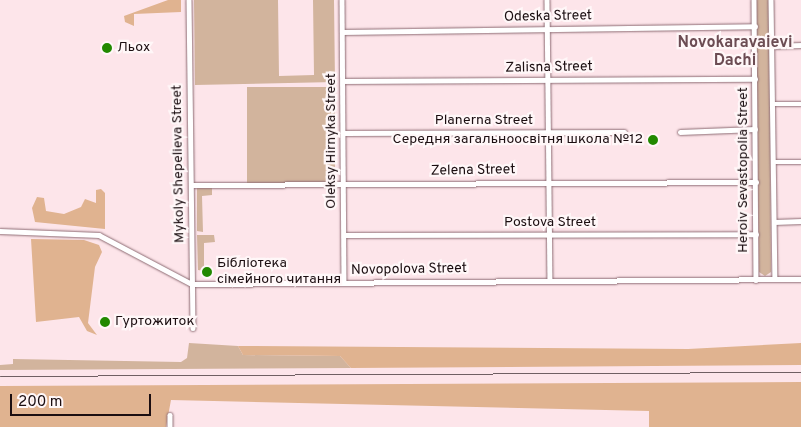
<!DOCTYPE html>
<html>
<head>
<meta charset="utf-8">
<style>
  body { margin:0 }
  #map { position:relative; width:801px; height:427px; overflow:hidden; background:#fde5ea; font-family:Overpass,sans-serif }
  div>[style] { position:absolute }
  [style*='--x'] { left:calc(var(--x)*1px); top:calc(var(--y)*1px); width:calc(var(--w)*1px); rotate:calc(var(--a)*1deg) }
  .green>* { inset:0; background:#d2b49d; transform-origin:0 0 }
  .forest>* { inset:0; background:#e0b390 }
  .roads { filter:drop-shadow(0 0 1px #8e6c74) drop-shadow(0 0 1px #8e6c74) }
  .minor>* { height:4.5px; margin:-2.25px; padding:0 2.25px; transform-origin:2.25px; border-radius:2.25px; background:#fff }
  .rail>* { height:1px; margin:-0.5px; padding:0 0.5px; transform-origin:0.5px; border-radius:0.5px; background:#705f63 }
  .dots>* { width:14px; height:14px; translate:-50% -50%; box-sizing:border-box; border:2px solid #fff7f8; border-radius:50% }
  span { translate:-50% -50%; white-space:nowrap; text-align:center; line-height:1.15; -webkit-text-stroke:4.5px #fff7f8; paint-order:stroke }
  .street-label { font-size:14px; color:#1b0e11 }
  .poi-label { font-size:14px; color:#1b0e11 }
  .left { translate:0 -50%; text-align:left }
  .right { translate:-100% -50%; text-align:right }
  .quarter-label { font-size:16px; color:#6c4c53; font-weight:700 }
  .scale { position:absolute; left:10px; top:394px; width:141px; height:22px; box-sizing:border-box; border:2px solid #1b0e11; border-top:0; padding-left:6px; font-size:15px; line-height:18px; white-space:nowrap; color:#1b0e11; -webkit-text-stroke:4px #fff7f8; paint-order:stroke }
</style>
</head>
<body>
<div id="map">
  <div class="green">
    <i style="clip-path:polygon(194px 0,278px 0,279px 76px,314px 75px,313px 0,334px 0,335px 82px,195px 85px)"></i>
    <i style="clip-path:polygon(756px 0,769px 0,771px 272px,765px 276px,759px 272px)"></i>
    <i style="left:335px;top:87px;width:96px;height:88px;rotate:90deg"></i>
    <i style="clip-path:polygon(197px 188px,212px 188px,212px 195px,202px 196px,203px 232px,197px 231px)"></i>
    <i style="clip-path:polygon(197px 235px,214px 235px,215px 242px,204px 243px,204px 271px,198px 270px)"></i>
    <i style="clip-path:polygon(189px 343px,238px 346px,243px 355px,340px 356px,351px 368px,0 370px,0 365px,13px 364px,13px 359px,181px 362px,187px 358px)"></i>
  </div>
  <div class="forest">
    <i style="clip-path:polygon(168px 0,181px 0,181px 12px,134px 14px,134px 26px,125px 22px,124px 16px)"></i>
    <i style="clip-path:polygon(101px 189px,105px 193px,105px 229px,35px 222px,32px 208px,37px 197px,44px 198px,46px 211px,64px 214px,81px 207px,85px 199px,96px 203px,96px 190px)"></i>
    <i style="clip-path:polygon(31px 239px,84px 240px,99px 245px,102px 252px,95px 267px,88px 323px,97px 335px,87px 331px,79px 317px,36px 322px)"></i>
    <i style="clip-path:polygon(801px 343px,801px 365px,351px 368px,340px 356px,243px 355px,238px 346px,688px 349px)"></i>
    <i style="clip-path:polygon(801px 382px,801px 427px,649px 427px,649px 411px,171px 400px,166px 427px,0 427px,0 386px)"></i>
  </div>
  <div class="roads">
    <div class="minor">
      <i style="--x:189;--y:0;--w:328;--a:89.3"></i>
      <i style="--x:342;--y:0;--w:282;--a:89.6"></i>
      <i style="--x:547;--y:0;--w:279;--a:89.4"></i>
      <i style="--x:754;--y:0;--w:280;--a:89.6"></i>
      <i style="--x:771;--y:0;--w:279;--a:89.2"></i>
      <i style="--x:342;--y:32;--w:413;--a:-0.8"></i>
      <i style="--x:772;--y:46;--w:29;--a:-2"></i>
      <i style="--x:343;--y:81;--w:412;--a:-0.3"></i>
      <i style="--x:772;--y:104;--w:29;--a:0"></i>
      <i style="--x:680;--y:132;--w:75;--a:-2.3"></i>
      <i style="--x:343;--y:133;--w:281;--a:-0.2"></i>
      <i style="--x:773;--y:162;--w:28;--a:0"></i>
      <i style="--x:191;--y:185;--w:565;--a:-0.3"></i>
      <i style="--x:774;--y:222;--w:27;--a:-2"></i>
      <i style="--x:0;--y:231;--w:99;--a:2.3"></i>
      <i style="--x:99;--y:235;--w:105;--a:27.8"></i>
      <i style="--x:192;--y:284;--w:609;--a:-0.47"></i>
      <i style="--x:344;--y:235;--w:412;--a:-0.1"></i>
      <i style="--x:170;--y:415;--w:12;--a:90"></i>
    </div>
  </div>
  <div class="rail">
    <i style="--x:0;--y:376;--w:801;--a:-0.29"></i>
  </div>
  <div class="dots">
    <i style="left:107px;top:48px;background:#228900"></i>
    <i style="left:653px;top:140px;background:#228900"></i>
    <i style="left:207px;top:272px;background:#228900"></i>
    <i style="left:105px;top:322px;background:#228900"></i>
  </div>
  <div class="street-label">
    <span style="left:548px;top:17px;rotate:-1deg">Odeska Street</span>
    <span style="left:549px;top:68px;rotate:-1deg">Zalisna Street</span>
    <span style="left:484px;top:121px">Planerna Street</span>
    <span style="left:332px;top:141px;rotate:-90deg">Oleksy Hirnyka Street</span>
    <span style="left:179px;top:164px;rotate:-91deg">Mykoly Shepelieva Street</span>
    <span style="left:744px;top:170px;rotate:-90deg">Heroiv Sevastopolia Street</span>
    <span style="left:473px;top:171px;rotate:-1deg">Zelena Street</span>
    <span style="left:550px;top:223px">Postova Street</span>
    <span style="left:409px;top:270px;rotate:-1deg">Novopolova Street</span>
  </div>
  <div class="poi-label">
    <span class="left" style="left:117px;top:48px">Льох</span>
    <span class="right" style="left:643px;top:140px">Середня загальноосвітня школа №12</span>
    <span class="left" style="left:217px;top:272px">Бібліотека<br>сімейного читання</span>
    <span class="left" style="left:115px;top:322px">Гуртожиток</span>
  </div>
  <div class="quarter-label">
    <span style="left:735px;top:52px">Novokaravaievi<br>Dachi</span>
  </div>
  <div class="scale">200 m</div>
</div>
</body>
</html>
